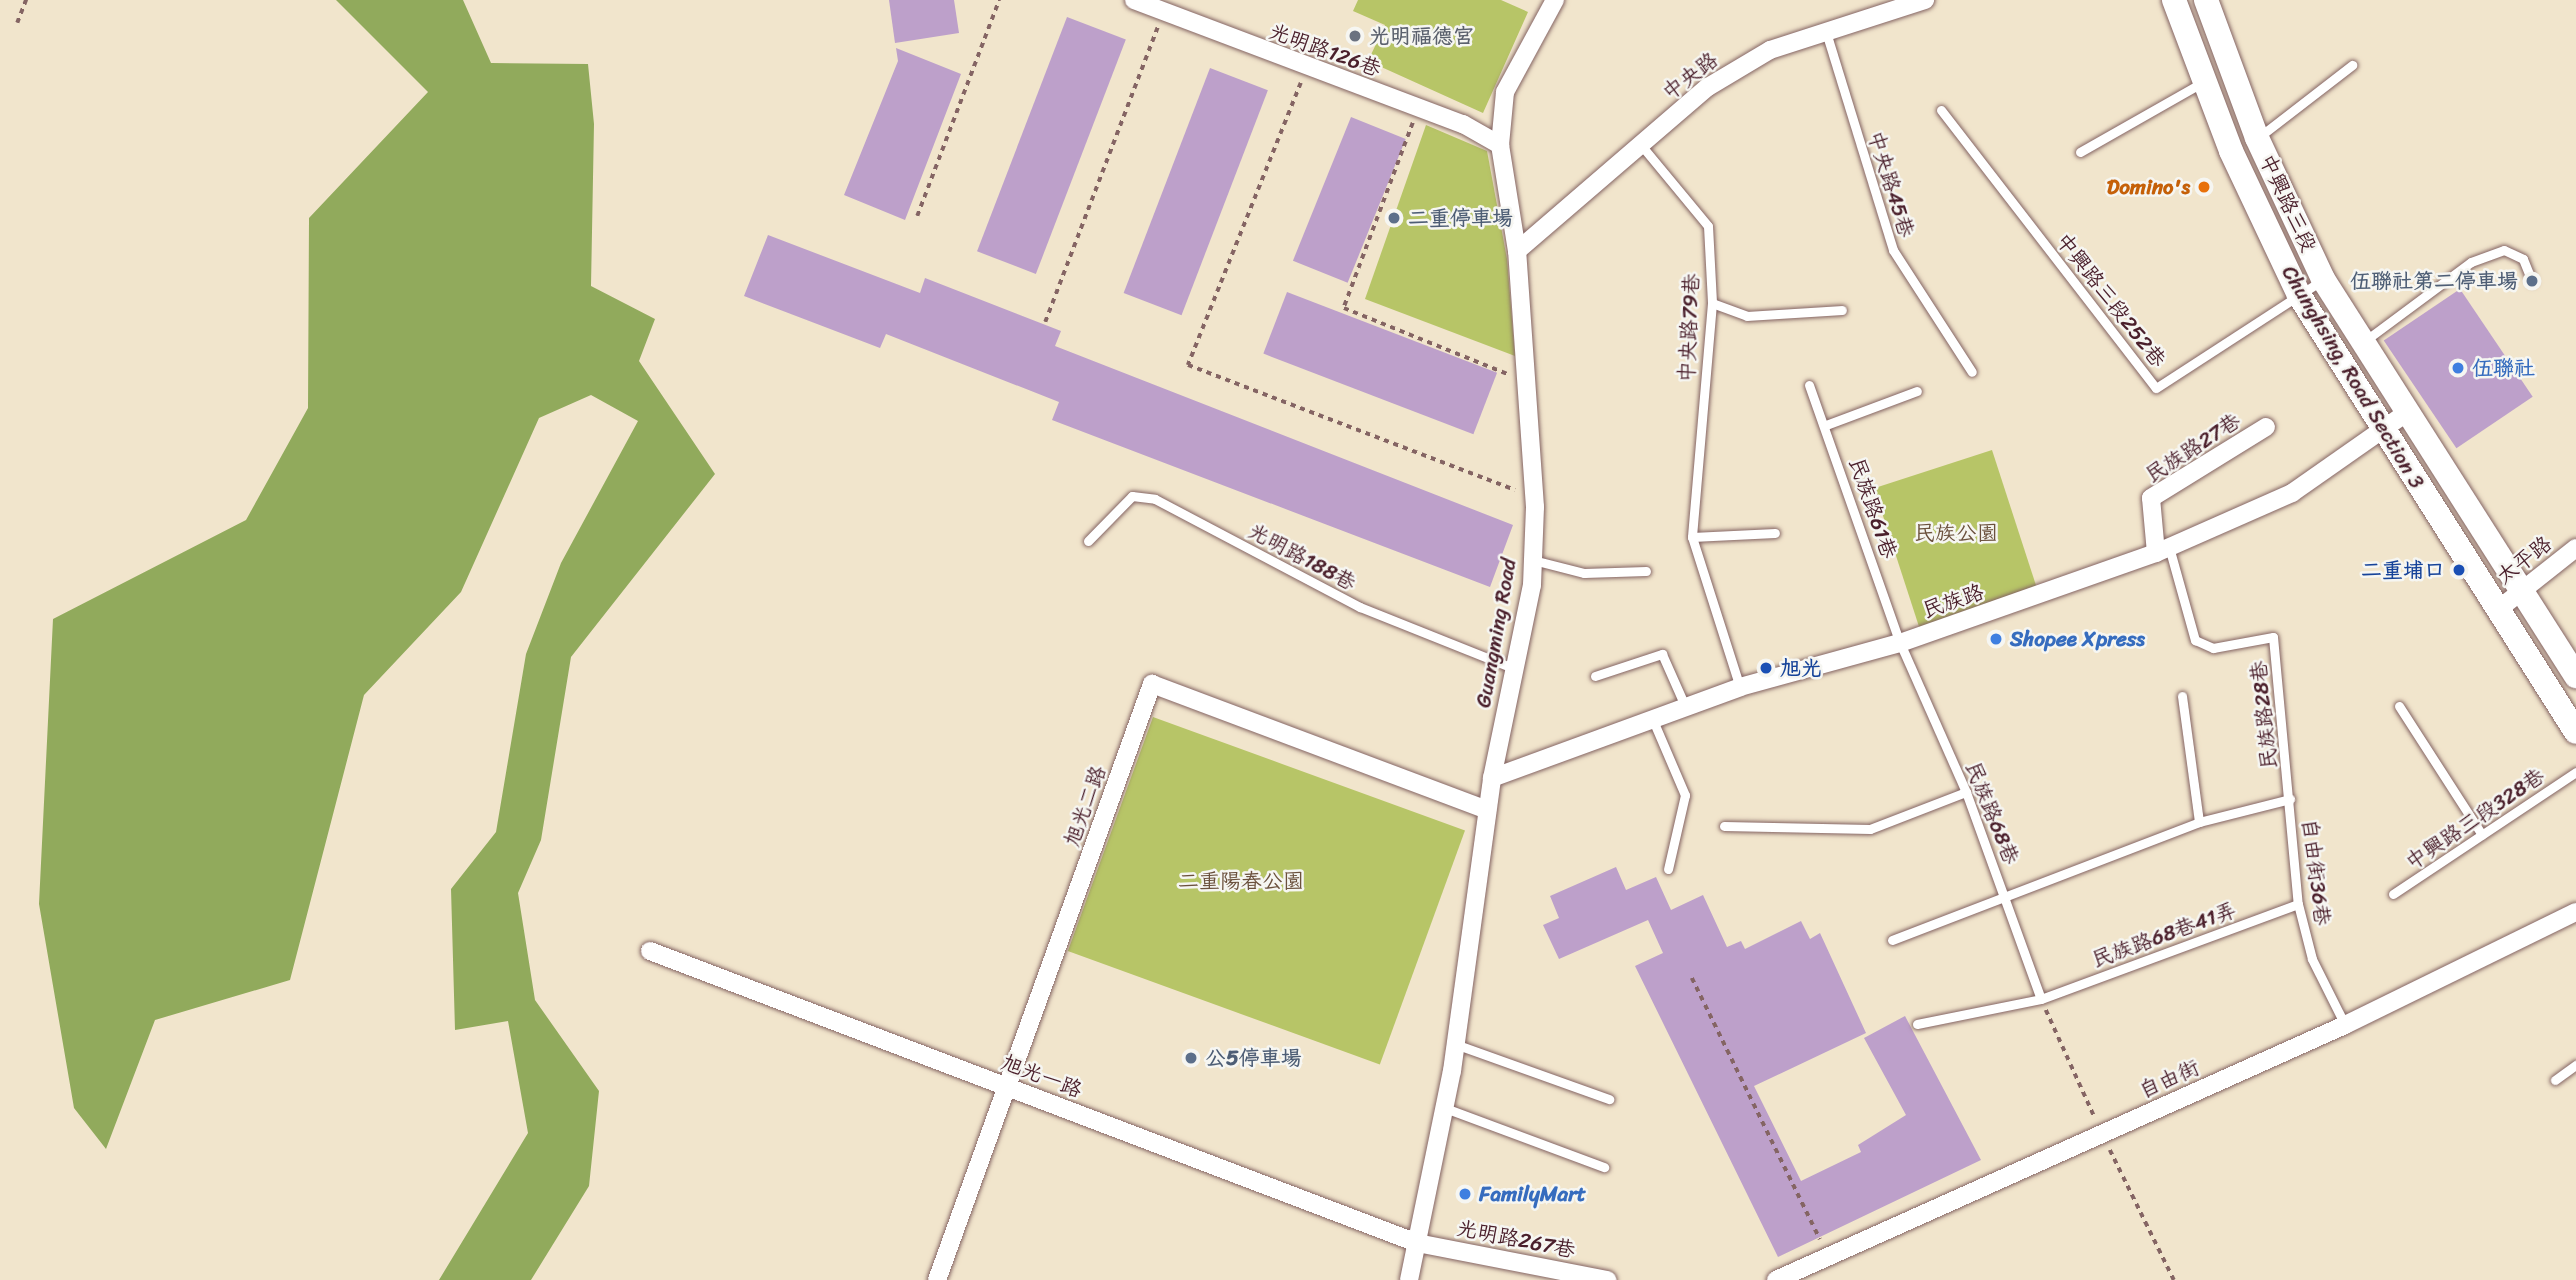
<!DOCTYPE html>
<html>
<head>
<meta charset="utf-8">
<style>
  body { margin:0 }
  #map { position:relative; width:2576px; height:1280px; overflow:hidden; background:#f1e5cc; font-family:Sriracha,"LXGW WenKai TC",sans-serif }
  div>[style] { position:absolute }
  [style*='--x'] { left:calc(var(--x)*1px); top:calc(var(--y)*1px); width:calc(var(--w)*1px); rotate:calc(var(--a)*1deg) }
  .green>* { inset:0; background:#b7c567; transform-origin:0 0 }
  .forest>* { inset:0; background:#91aa5c }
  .building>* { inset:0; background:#bda0ca; transform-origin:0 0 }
  .path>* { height:3.5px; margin-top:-1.75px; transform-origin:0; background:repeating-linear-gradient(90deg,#846463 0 5px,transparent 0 10px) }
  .roads { filter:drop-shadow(0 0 2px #846463) drop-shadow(0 0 2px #846463) }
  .service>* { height:9px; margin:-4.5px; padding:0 4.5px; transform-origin:4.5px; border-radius:4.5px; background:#fff }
  .minor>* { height:18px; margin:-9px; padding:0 9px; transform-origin:9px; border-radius:9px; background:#fff }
  .secondary>* { height:24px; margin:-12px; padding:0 12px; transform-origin:12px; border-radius:12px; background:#fff }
  .dots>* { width:19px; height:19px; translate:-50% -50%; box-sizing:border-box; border:4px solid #f6f6f2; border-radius:50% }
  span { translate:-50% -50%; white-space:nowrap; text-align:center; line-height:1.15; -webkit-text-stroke:5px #f6f6f2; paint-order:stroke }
  .worship-label { font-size:21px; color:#5b616d; font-weight:700 }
  .left { translate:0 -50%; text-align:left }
  .street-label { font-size:21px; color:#4a1f2b }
  .food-label { font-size:21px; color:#c56008; font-weight:700 }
  .right { translate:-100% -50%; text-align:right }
  .service-label { font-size:21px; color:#4e5e75; font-weight:700 }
  .shop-label { font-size:21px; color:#366cbe; font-weight:700 }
  .park-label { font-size:21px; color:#6b513d }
  .transit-label { font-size:21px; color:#164399; font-weight:700 }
</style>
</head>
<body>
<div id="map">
  <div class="green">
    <i style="clip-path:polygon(1358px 0,1501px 0,1528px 12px,1483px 113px,1368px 61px,1385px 25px,1353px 11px)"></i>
    <i style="clip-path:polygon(1426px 125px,1487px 151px,1507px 259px,1515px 356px,1365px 299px)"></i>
    <i style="left:1992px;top:450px;width:155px;height:124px;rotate:72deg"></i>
    <i style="left:1153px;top:717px;width:332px;height:249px;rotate:20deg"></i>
  </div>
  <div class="forest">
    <i style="clip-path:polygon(336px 0,463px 0,491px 63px,588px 64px,594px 124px,591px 286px,655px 319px,639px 361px,715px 474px,571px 657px,541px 840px,518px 893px,535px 1000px,599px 1091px,589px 1186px,531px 1280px,439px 1280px,528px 1133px,508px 1021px,455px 1030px,451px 889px,496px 832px,526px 654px,561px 563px,638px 421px,591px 395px,539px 418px,461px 592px,364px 695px,290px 980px,155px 1020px,106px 1149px,74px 1108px,39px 904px,53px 619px,246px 520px,308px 408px,309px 218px,428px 92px)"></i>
  </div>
  <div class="building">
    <i style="clip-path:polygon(889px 0,954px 0,959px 33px,895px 43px)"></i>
    <i style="left:1067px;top:17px;width:63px;height:251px;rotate:21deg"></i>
    <i style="clip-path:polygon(896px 48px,961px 74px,905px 220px,844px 195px,898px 61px)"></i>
    <i style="left:1210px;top:68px;width:62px;height:241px;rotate:21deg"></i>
    <i style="left:1351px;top:117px;width:59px;height:155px;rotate:22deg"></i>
    <i style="clip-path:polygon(768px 235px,920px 293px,925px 278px,1061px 331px,1055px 346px,1513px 525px,1490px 587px,1052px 420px,1059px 402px,886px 334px,880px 348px,744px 296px)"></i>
    <i style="left:2460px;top:289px;width:130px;height:92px;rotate:56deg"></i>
    <i style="left:1287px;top:292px;width:225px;height:66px;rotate:21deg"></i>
    <i style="clip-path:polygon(1616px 867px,1626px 890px,1656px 877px,1671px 910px,1703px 895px,1727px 947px,1741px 941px,1745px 949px,1801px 921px,1810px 939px,1820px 933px,1866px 1033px,1754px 1086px,1801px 1181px,1861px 1152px,1858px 1145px,1906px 1115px,1864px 1038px,1905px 1016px,1981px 1160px,1778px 1257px,1635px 966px,1663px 953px,1648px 920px,1559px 959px,1543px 925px,1559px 918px,1550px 896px)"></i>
  </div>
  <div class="path">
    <i style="--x:17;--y:23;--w:25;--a:-69"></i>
    <i style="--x:1301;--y:83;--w:304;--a:111.8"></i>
    <i style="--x:1188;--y:365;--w:350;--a:20.9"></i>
    <i style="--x:1413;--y:123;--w:197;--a:110.5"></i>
    <i style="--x:1344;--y:308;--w:176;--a:22"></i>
    <i style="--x:917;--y:216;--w:231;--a:-69.2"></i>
    <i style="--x:1045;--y:322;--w:315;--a:-69.1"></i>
    <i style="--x:1692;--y:978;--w:291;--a:63.9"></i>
    <i style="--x:2046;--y:1010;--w:119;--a:65.6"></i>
    <i style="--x:2110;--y:1150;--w:145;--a:63.8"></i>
  </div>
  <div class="roads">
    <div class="service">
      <i style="--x:1826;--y:32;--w:228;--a:72.9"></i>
      <i style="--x:1893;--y:250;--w:145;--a:57.1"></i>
      <i style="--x:1941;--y:110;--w:351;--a:52.3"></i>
      <i style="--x:2156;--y:388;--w:198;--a:-33"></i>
      <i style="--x:2259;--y:137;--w:118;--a:-37.7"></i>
      <i style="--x:1641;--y:145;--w:105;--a:50.4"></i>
      <i style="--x:1708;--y:226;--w:77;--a:87"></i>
      <i style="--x:1712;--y:303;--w:235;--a:94.9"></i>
      <i style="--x:1692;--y:537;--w:157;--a:72.3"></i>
      <i style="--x:2080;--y:152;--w:142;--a:-29.6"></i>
      <i style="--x:1712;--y:303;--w:37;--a:20"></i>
      <i style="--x:1747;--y:316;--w:95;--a:-3.6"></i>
      <i style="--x:2366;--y:340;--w:131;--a:-36.6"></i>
      <i style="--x:2471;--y:262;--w:35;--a:-20"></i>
      <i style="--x:2504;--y:250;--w:21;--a:25"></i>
      <i style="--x:2523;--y:259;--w:24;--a:68"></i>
      <i style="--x:1809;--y:385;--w:274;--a:70.6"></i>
      <i style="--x:1900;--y:643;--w:163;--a:66.1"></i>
      <i style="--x:1966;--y:792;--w:220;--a:70.1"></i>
      <i style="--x:1826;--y:425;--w:97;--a:-20.5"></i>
      <i style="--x:1692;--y:537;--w:83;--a:-2.8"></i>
      <i style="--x:1088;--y:541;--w:63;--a:-45.6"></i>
      <i style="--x:1132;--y:496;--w:23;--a:7"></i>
      <i style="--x:1155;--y:499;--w:232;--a:27.8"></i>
      <i style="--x:1360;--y:607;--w:167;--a:21.8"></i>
      <i style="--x:2169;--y:547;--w:97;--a:74.4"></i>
      <i style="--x:2195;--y:640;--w:20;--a:24"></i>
      <i style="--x:2213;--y:648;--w:61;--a:-10.4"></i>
      <i style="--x:2273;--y:637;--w:268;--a:84.7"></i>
      <i style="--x:2298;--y:904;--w:57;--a:75.7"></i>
      <i style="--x:2312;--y:959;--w:74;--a:63.4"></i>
      <i style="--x:1533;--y:560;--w:53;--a:14.3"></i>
      <i style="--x:1584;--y:573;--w:62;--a:-1.8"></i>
      <i style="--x:1595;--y:676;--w:71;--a:-18.2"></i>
      <i style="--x:1662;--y:654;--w:57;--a:66.1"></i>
      <i style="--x:2182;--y:696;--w:127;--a:82.3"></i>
      <i style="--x:2399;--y:706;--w:153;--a:57.2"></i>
      <i style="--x:1652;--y:718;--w:84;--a:66.8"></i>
      <i style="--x:1685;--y:795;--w:76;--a:102.9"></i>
      <i style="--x:1724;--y:826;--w:146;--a:1.2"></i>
      <i style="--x:1870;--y:829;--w:103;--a:-21.1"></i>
      <i style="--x:2393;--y:894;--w:220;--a:-33.7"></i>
      <i style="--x:1892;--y:940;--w:329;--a:-21"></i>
      <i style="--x:2199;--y:822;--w:94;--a:-14.2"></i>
      <i style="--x:1917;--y:1024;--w:126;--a:-11.4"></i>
      <i style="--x:2041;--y:999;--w:274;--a:-20.3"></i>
      <i style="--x:1455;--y:1044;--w:164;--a:19.7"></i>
      <i style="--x:2555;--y:1080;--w:26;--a:-36"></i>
      <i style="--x:1445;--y:1108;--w:170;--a:20.4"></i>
    </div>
    <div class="minor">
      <i style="--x:1134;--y:0;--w:352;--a:20.7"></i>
      <i style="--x:1463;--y:124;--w:43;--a:29.6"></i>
      <i style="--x:1517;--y:251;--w:252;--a:-40.7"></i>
      <i style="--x:1708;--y:87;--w:72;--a:-30.8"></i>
      <i style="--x:1770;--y:50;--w:163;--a:-17.9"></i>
      <i style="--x:2156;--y:553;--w:55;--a:-95.2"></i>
      <i style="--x:2151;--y:498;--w:135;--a:-31.7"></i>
      <i style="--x:2500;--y:608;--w:97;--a:-38.3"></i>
      <i style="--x:1492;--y:778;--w:264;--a:-20.1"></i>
      <i style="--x:1740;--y:687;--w:166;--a:-15.4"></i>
      <i style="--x:1900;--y:643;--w:271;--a:-19.4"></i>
      <i style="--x:2156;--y:553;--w:149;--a:-23.8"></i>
      <i style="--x:2292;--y:493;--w:138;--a:-35"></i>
      <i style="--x:650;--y:951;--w:821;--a:20.84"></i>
      <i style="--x:1417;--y:1243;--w:194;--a:11"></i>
      <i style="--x:937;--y:1280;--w:634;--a:-70.16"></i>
      <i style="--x:1152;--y:684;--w:358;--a:20.6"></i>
      <i style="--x:1409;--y:1280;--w:213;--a:-78.4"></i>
      <i style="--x:1452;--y:1071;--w:296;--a:-82.2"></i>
      <i style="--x:1492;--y:778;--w:197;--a:-78.3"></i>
      <i style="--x:1532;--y:585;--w:78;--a:-87.8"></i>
      <i style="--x:1535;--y:507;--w:257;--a:-94"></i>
      <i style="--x:1517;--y:251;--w:107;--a:-99.1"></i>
      <i style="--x:1500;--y:145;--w:53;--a:-84.6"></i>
      <i style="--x:1505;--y:92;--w:105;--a:-61.5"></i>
      <i style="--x:1776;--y:1280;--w:624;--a:-24.14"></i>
      <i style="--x:2345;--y:1025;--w:257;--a:-26.1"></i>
    </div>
    <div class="secondary">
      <i style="--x:2174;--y:0;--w:161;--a:69.3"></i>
      <i style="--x:2231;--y:151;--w:159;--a:64.7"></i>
      <i style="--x:2299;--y:295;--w:517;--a:57.63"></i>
      <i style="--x:2206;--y:0;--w:147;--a:69.7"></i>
      <i style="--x:2257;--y:138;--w:156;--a:64.9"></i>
      <i style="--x:2323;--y:279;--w:471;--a:57.5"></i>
    </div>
  </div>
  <div class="dots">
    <i style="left:1355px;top:36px;background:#6b7280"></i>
    <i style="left:2204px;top:187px;background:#e8710a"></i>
    <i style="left:1394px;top:218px;background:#5c6f8a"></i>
    <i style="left:2532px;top:281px;background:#5c6f8a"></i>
    <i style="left:2458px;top:368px;background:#3f7fe0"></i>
    <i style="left:2459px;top:570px;background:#1a4fb4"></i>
    <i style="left:1996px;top:639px;background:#3f7fe0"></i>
    <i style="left:1766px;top:668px;background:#1a4fb4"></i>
    <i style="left:1191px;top:1058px;background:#5c6f8a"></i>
    <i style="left:1465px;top:1194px;background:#3f7fe0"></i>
  </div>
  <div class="worship-label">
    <span class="left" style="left:1369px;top:36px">光明福德宮</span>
  </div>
  <div class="street-label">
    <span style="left:1325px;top:50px;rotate:20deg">光明路126巷</span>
    <span style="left:1690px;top:76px;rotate:-37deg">中央路</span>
    <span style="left:1891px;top:184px;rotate:73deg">中央路45巷</span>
    <span style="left:2288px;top:203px;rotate:65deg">中興路三段</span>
    <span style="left:2111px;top:300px;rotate:52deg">中興路三段252巷</span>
    <span style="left:1689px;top:328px;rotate:-87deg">中央路79巷</span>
    <span style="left:2353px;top:377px;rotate:59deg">Chunghsing, Road Section 3</span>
    <span style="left:2193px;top:448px;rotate:-33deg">民族路27巷</span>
    <span style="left:1873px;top:508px;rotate:71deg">民族路61巷</span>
    <span style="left:1302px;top:557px;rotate:28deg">光明路188巷</span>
    <span style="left:2524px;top:560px;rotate:-38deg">太平路</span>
    <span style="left:1953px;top:601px;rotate:-19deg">民族路</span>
    <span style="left:1496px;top:633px;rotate:-80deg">Guangming Road</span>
    <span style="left:2264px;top:715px;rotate:-96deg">民族路28巷</span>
    <span style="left:1085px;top:806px;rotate:-70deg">旭光二路</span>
    <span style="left:1992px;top:813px;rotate:68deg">民族路68巷</span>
    <span style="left:2475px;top:819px;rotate:-34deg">中興路三段328巷</span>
    <span style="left:2316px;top:872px;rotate:83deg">自由街36巷</span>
    <span style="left:2164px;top:935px;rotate:-20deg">民族路68巷41弄</span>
    <span style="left:1042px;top:1076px;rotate:21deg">旭光一路</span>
    <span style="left:2169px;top:1079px;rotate:-24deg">自由街</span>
    <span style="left:1516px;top:1239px;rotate:11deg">光明路267巷</span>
  </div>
  <div class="food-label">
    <span class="right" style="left:2190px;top:187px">Domino's</span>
  </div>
  <div class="service-label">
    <span class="left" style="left:1408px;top:218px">二重停車場</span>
    <span class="right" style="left:2518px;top:281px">伍聯社第二停車場</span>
    <span class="left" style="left:1205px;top:1058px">公5停車場</span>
  </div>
  <div class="shop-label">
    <span class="left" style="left:2472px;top:368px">伍聯社</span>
    <span class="left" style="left:2010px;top:639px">Shopee Xpress</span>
    <span class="left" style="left:1479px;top:1194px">FamilyMart</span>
  </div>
  <div class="park-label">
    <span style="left:1956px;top:533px">民族公園</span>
    <span style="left:1241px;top:881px">二重陽春公園</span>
  </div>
  <div class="transit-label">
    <span class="right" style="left:2445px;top:570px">二重埔口</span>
    <span class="left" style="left:1780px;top:668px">旭光</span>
  </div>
</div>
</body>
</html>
